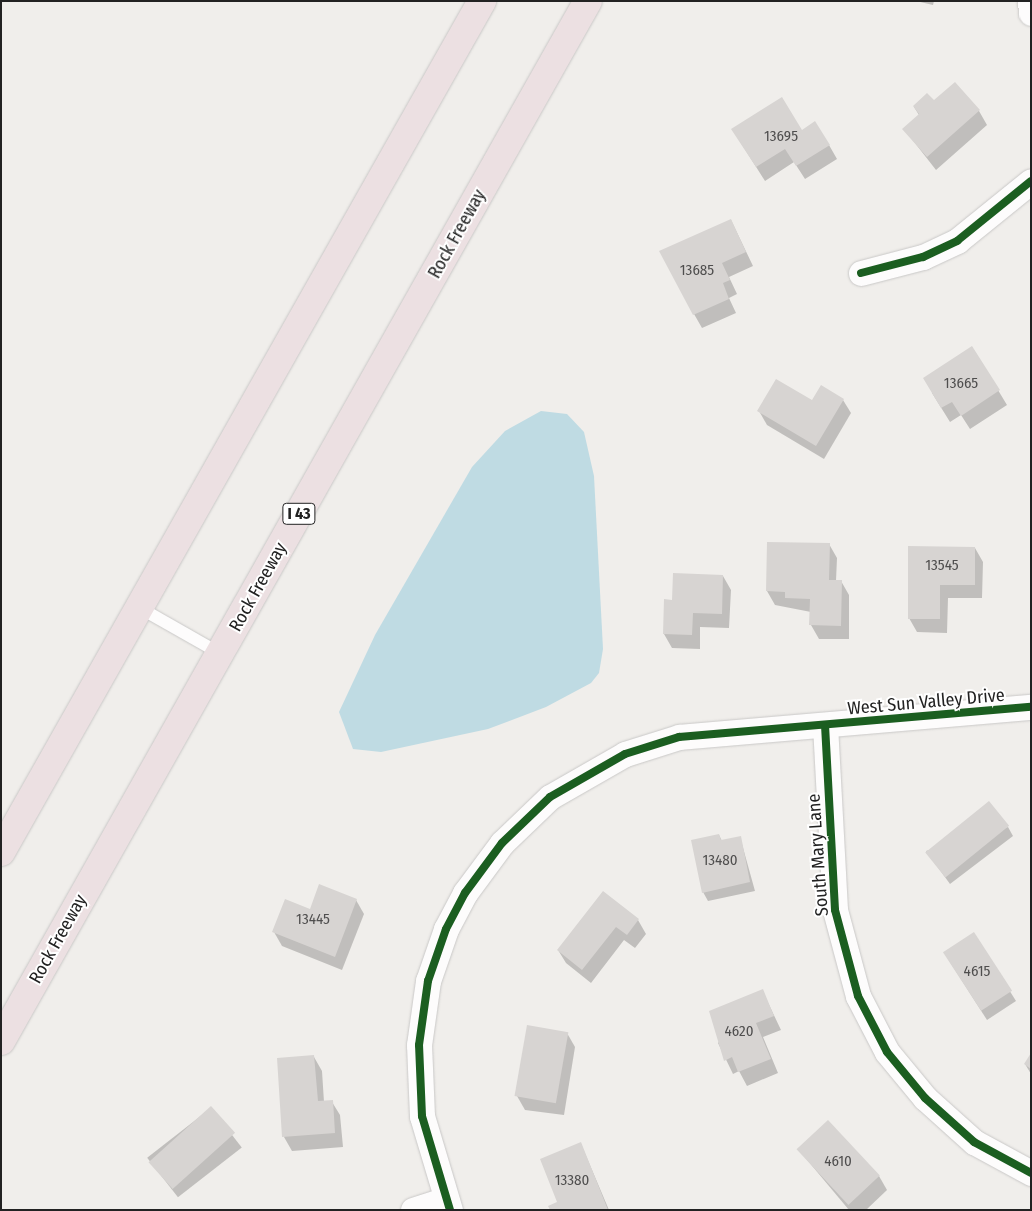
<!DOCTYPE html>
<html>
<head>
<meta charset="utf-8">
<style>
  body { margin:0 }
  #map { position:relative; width:1032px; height:1211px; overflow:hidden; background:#f0eeeb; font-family:"Fira Sans Condensed",sans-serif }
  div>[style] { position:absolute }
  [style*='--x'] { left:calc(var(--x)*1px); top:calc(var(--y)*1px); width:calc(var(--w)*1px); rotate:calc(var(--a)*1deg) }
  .water>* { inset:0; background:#bfdbe3 }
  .shadow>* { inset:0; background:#0003; transform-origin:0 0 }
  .building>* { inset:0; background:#d7d4d2; transform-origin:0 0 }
  .roads { filter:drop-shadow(0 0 1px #c9c8c7) drop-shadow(0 0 1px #c9c8c7) }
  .service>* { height:12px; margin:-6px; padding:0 6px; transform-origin:6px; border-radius:6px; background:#fdfcfc }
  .minor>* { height:25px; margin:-12.5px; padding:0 12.5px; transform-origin:12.5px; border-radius:12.5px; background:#fdfcfc }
  .motorway>* { height:28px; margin:-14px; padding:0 14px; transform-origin:14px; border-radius:14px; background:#ece0e2 }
  .cycleway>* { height:8px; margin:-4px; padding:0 4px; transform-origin:4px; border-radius:4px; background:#1b5e20 }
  span { translate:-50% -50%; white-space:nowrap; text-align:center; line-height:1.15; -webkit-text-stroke:4px #fff; paint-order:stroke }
  .number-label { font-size:15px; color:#4f4e4e }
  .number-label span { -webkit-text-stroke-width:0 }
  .shield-label span { padding:1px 4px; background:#fff; border:1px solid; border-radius:4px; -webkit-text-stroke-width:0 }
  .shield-label { font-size:16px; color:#222; font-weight:700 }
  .street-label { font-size:18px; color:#222 }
  .frame { position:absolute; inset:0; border:2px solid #222; pointer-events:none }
</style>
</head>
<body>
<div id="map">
  <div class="water">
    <i style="clip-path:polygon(541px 411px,567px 414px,584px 432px,594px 476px,603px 649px,599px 673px,591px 683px,546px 707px,488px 729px,381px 752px,353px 749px,339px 712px,375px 635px,472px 467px,505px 431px)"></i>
  </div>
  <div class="shadow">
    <i style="clip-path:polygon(916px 1px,934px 1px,933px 5px)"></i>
    <i style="clip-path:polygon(934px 102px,979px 111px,987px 125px,936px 170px,904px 129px,919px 115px,914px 107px)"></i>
    <i style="clip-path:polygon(802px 131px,829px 145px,837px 159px,805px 179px,794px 162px,765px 181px,741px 143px)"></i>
    <i style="clip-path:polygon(731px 220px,753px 266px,729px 277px,737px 294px,729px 298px,736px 313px,702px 328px,694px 314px)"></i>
    <i style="clip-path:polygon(972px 347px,1007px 405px,970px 429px,961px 415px,950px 422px,932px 393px)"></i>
    <i style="clip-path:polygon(843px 400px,851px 413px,824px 459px,767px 425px,759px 411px)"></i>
    <i style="clip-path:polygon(829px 544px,837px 558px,836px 581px,841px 581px,849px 595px,849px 639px,819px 639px,811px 625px,811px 612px,775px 605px,767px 591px)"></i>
    <i style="clip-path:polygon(910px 547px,975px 548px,983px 562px,982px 598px,948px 598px,947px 633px,917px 632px,909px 618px)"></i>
    <i style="clip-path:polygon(723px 576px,731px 590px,729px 628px,700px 627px,700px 649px,672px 648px,664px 634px,674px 601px)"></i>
    <i style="clip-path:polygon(1008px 827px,1013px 836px,950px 884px,926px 851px)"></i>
    <i style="clip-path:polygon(719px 835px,722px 841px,740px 837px,755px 891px,708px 901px,703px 892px)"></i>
    <i style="clip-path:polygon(603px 892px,638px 920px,646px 934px,635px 948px,624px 940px,591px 983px,566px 963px,558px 950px)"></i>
    <i style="clip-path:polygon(356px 900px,364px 914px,342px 970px,282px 946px,274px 932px,310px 910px)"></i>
    <i style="clip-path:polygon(974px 934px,1016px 1001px,987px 1020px,950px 962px)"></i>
    <i style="clip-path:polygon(762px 990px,781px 1030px,763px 1037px,778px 1073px,747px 1086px,739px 1071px,733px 1074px,718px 1043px)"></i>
    <i style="clip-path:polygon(567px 1033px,575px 1047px,564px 1115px,525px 1110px,517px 1096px)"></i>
    <i style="clip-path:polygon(1031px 1055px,1031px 1074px,1025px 1064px)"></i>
    <i style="clip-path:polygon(314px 1057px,322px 1071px,324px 1102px,332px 1102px,340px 1115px,343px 1147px,292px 1151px,284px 1137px)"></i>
    <i style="left:211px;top:1108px;width:50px;height:81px;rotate:52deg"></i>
    <i style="clip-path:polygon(581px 1144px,609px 1210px,551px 1210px,559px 1203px)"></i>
    <i style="clip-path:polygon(798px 1149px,879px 1176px,887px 1190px,866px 1210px,849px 1210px)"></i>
  </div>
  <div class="building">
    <i style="clip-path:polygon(955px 82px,980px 110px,927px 157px,902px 129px,919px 114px,913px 106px,927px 93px,934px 100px)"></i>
    <i style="clip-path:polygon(782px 97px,802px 130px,815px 121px,830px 145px,796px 166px,785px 149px,756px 167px,731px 129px)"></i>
    <i style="clip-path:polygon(731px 219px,746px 252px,722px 263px,730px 280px,723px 283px,729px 299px,693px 315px,659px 251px)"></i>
    <i style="clip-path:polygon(972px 346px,1000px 390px,961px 416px,952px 402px,941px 408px,923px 378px)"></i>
    <i style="clip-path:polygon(776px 379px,812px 400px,821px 385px,844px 399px,816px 446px,757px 411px)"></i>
    <i style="clip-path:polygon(767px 542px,830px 543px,829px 580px,842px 580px,841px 626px,809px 625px,810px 599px,785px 598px,785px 592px,766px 591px)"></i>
    <i style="clip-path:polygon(908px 546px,975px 547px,975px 585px,940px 585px,940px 619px,908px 619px)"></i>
    <i style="clip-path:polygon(673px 573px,723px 575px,722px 614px,693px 613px,692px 635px,663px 634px,664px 599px,672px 600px)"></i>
    <i style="left:989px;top:801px;width:32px;height:82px;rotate:51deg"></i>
    <i style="clip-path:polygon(719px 834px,721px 840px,741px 836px,750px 882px,702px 893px,691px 840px)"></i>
    <i style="clip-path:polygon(319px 884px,357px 899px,335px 957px,272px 932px,285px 899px,310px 909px)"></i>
    <i style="clip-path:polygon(603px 891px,639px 919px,627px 935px,616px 927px,582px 970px,557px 950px)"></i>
    <i style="left:974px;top:932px;width:70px;height:37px;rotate:57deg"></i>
    <i style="clip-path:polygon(763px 989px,774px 1016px,756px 1023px,771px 1059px,738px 1072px,732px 1057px,724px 1061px,709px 1011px)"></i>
    <i style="left:527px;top:1025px;width:42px;height:72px;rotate:10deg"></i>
    <i style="clip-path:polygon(1031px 1053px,1031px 1069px,1024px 1064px)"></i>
    <i style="clip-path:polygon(314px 1055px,318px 1101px,333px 1100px,335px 1133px,282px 1137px,277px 1058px)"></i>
    <i style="left:211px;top:1106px;width:36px;height:84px;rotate:48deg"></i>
    <i style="left:828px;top:1120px;width:76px;height:43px;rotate:47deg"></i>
    <i style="clip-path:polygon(581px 1142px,608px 1210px,550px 1210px,548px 1206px,557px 1202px,540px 1159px)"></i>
  </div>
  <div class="roads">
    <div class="service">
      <i style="--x:140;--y:608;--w:93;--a:29.6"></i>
    </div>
    <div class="minor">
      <i style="--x:1030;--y:1;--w:12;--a:85"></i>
      <i style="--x:861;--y:273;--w:64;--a:-14.5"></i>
      <i style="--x:923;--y:257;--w:38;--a:-25"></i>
      <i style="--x:957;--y:241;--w:95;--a:-39"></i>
      <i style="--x:825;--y:725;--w:185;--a:86.9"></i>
      <i style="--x:835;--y:910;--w:89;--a:75"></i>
      <i style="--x:858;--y:996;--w:63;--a:62.6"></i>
      <i style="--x:887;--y:1052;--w:60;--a:50.4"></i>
      <i style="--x:925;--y:1098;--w:66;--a:41.9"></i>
      <i style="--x:974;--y:1142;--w:65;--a:28.5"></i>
      <i style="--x:413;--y:1210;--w:35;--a:-18"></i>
      <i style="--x:450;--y:1210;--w:98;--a:-106.6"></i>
      <i style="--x:422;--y:1116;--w:71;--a:-92.4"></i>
      <i style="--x:419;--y:1045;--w:65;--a:-82"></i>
      <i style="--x:428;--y:981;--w:55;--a:-70.9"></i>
      <i style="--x:446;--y:929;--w:41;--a:-62.2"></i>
      <i style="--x:465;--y:893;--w:62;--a:-53.5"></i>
      <i style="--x:502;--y:843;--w:66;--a:-43.8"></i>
      <i style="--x:550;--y:797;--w:86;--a:-29.8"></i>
      <i style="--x:625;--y:754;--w:57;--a:-17.5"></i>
      <i style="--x:679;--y:737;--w:353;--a:-4.9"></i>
    </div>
    <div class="motorway">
      <i style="--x:1;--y:852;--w:978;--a:-60.52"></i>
      <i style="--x:1;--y:1041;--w:1194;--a:-60.56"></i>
    </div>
  </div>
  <div class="cycleway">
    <i style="--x:861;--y:273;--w:64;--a:-14.5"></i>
    <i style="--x:923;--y:257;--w:38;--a:-25"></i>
    <i style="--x:957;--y:241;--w:95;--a:-39"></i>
    <i style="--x:825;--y:725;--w:185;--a:86.9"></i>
    <i style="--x:835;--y:910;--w:89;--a:75"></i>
    <i style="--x:858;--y:996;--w:63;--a:62.6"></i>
    <i style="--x:887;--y:1052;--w:60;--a:50.4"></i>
    <i style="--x:925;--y:1098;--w:66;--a:41.9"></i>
    <i style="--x:974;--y:1142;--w:65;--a:28.5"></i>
    <i style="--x:450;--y:1210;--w:98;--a:-106.6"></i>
    <i style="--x:422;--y:1116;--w:71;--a:-92.4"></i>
    <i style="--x:419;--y:1045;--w:65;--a:-82"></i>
    <i style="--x:428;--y:981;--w:55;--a:-70.9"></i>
    <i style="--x:446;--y:929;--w:41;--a:-62.2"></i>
    <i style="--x:465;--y:893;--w:62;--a:-53.5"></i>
    <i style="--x:502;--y:843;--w:66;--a:-43.8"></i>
    <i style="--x:550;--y:797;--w:86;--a:-29.8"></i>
    <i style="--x:625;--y:754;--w:57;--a:-17.5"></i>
    <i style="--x:679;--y:737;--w:353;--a:-4.9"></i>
  </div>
  <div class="number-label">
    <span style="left:781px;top:137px">13695</span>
    <span style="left:697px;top:271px">13685</span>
    <span style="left:961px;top:384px">13665</span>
    <span style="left:942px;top:566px">13545</span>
    <span style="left:720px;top:861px">13480</span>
    <span style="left:313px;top:920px">13445</span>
    <span style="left:977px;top:972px">4615</span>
    <span style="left:739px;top:1032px">4620</span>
    <span style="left:838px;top:1162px">4610</span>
    <span style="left:572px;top:1181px">13380</span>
  </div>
  <div class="shield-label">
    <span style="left:299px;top:514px">I 43</span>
  </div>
  <div class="street-label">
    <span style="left:457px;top:234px;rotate:-61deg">Rock Freeway</span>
    <span style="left:258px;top:587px;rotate:-61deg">Rock Freeway</span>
    <span style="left:926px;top:702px;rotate:-5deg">West Sun Valley Drive</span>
    <span style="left:818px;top:855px;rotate:-94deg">South Mary Lane</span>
    <span style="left:58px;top:939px;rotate:-61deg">Rock Freeway</span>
  </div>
  <div class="frame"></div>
</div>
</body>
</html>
